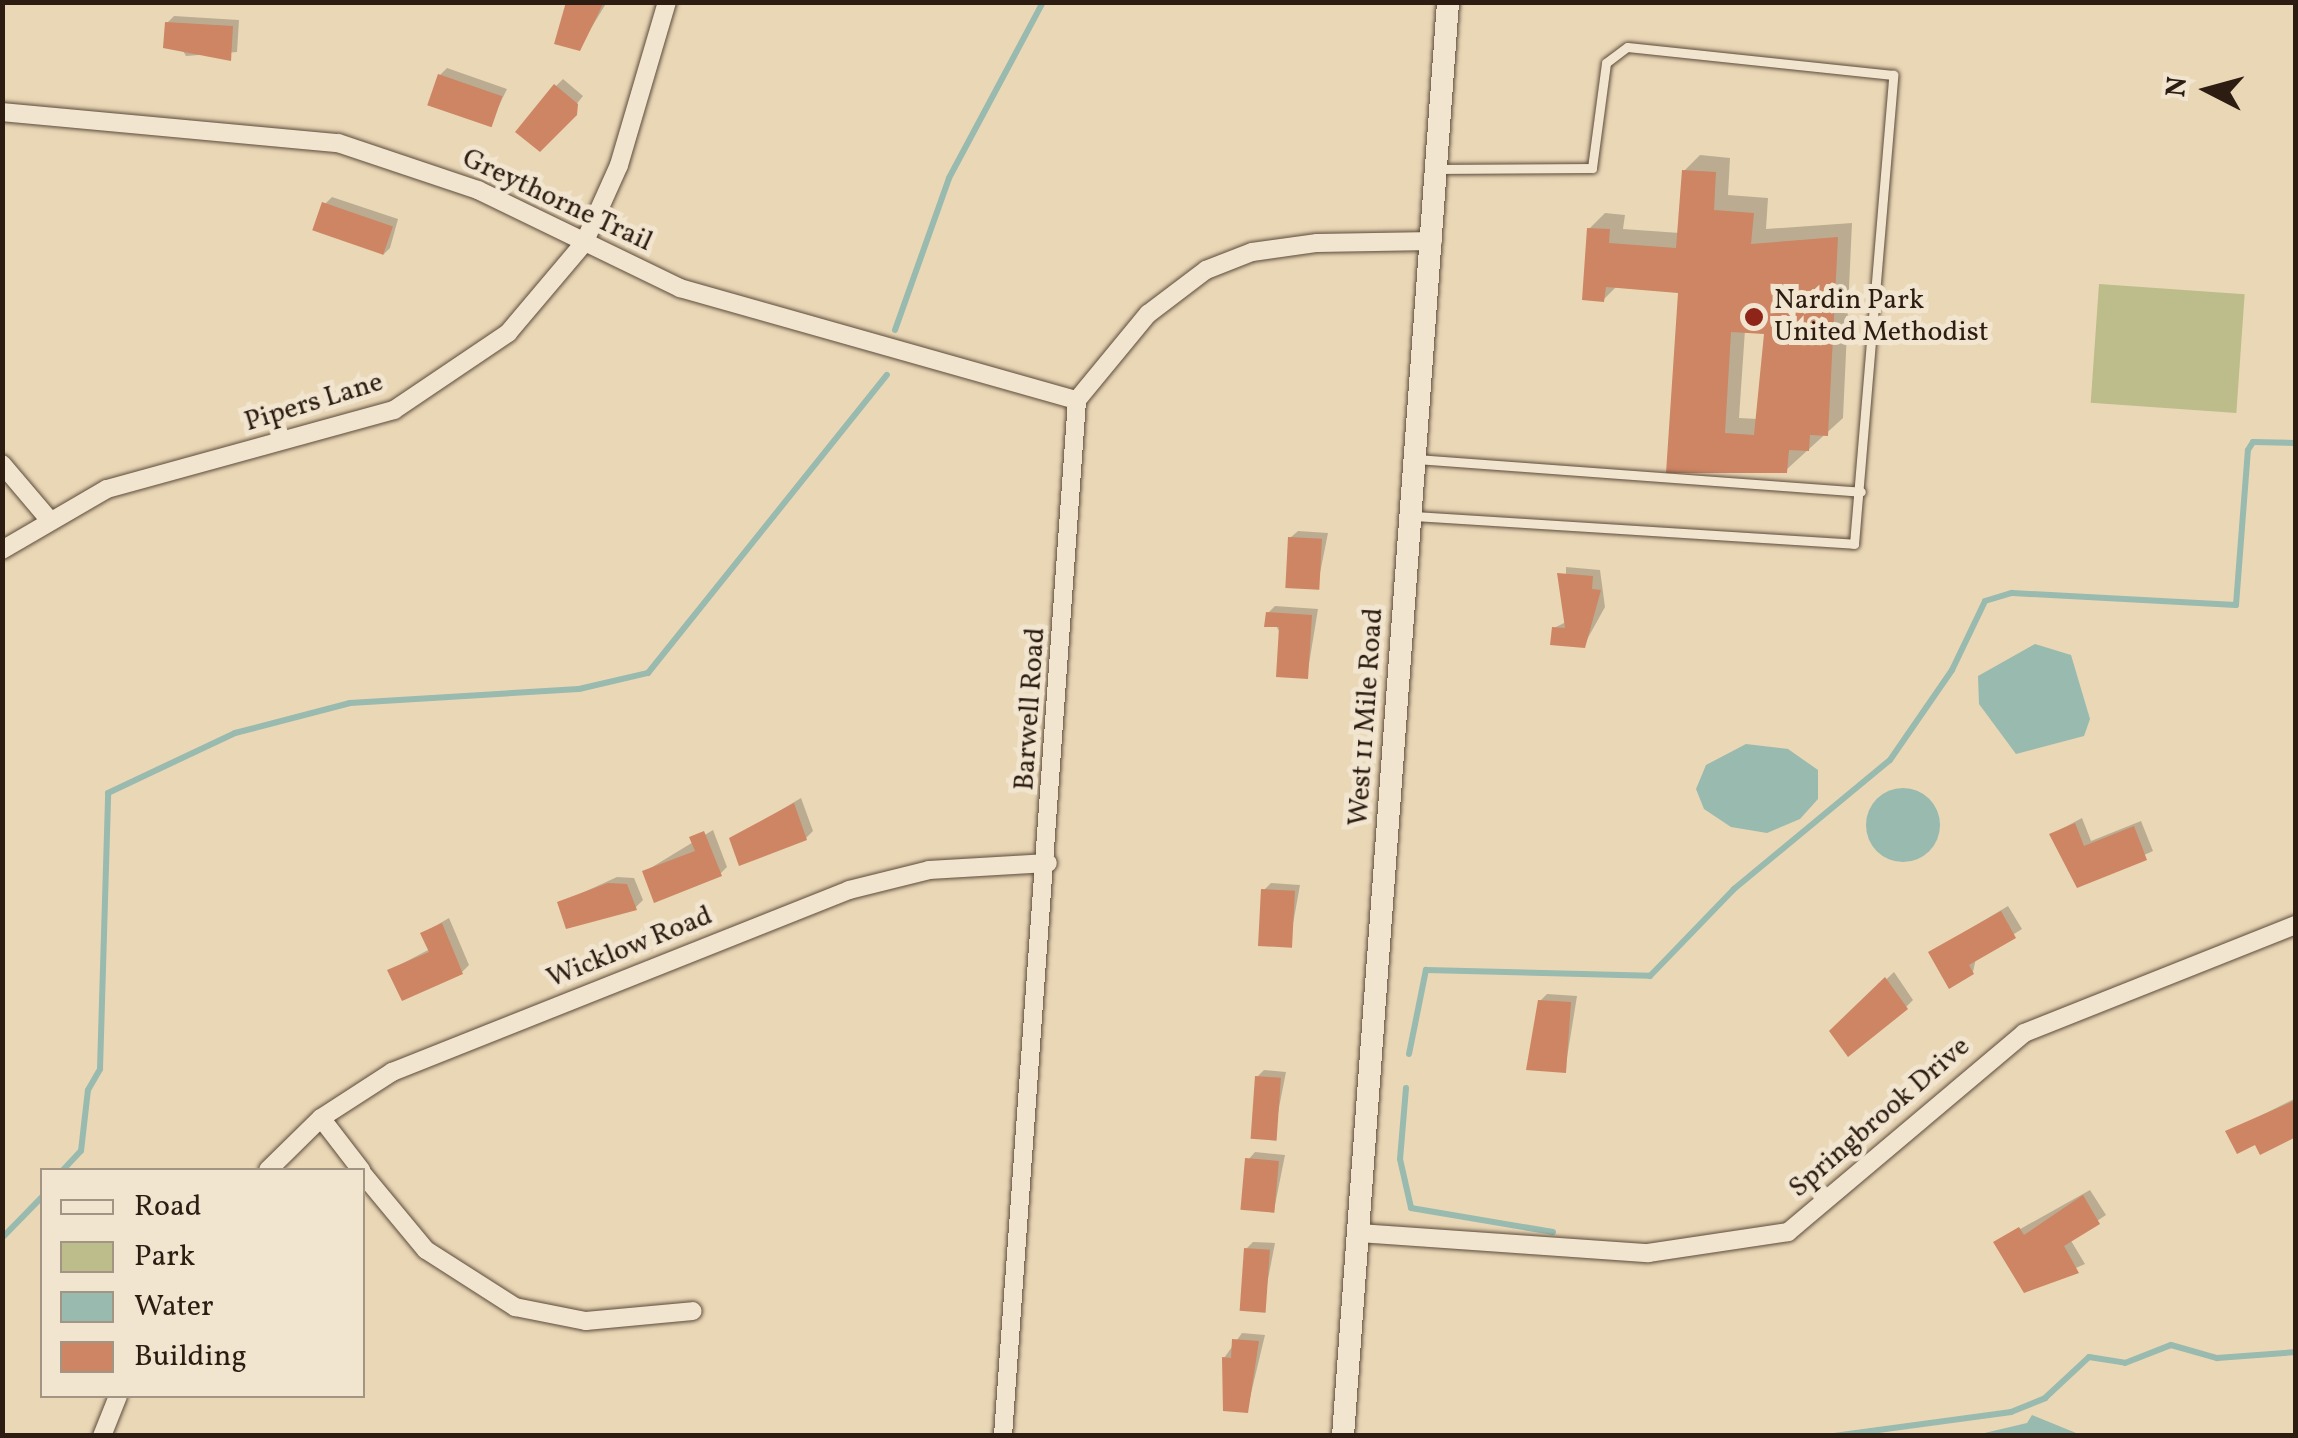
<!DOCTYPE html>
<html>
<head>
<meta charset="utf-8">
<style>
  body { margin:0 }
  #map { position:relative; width:2298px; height:1438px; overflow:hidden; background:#ead7b6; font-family:Vollkorn,serif }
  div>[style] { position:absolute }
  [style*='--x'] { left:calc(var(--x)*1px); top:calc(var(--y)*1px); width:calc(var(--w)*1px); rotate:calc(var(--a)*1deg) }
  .green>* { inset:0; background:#bcbd8a; transform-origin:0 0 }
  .water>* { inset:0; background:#98baaf }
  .round { border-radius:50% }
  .shadow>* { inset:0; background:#0003 }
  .stream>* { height:6px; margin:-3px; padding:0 3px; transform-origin:3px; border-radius:3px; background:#98baaf }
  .building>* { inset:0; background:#cd8564; transform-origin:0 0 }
  .roads { filter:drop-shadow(0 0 2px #5c4b3b) drop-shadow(0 0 2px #5c4b3b) }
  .service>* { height:9px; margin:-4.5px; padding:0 4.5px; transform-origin:4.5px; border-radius:4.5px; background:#f1e5d0 }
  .minor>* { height:18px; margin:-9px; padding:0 9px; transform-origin:9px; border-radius:9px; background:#f1e5d0 }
  .tertiary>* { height:22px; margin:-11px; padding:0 11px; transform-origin:11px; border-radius:11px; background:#f1e5d0 }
  .dots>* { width:28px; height:28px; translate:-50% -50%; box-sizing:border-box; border:5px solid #f1e5d0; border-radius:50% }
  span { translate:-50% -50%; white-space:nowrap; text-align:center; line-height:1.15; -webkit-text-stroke:10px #f1e5d0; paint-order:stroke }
  .street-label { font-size:28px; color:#2c1c12 }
  .poi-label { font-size:28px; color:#2c1c12 }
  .left { translate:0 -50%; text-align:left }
  .frame { position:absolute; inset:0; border:5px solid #2c1c12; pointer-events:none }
  .legend { position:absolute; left:40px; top:1168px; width:325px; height:230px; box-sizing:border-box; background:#f1e5d0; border:2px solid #a29584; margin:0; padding:12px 18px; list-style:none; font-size:30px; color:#2c1c12 }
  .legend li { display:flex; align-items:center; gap:20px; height:50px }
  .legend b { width:50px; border:2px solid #a29584 }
  .north { position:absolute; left:2158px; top:40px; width:100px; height:100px; -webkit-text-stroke:8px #f1e5d0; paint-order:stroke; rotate:276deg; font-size:28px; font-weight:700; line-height:40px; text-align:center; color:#2c1c12 }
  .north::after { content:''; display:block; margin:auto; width:35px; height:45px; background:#2c1c12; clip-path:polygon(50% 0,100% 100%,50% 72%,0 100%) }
</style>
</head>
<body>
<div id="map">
  <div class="green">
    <i style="left:2099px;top:284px;width:146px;height:119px;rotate:4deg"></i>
  </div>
  <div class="water">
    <i style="clip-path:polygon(2035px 644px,2071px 655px,2090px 719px,2084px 736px,2016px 754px,1979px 704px,1978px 676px)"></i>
    <i style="clip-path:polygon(1746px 744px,1788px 749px,1818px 770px,1818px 799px,1800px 819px,1767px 833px,1731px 827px,1704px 809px,1696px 789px,1706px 765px)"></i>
    <i class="round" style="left:1866px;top:788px;width:74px;height:74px"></i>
    <i style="clip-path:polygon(2032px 1415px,2081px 1435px,1976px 1435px,2027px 1423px)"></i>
  </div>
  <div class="shadow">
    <i style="clip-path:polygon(569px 2px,607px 2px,579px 48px)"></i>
    <i style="clip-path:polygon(174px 16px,239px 20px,237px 52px,186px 56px,167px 23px)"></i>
    <i style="clip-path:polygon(447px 68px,507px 89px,490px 124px,440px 75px)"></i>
    <i style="clip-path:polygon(563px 79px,583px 96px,546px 142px,556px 86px)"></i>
    <i style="clip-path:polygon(evenodd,1700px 155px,1730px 158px,1728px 195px,1768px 198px,1766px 229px,1852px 223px,1843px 418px,1786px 470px,1668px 470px,1681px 290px,1617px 286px,1604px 299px,1589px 229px,1605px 213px,1625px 215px,1623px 229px,1680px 233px,1684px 171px,1700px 155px,1745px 330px,1767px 332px,1758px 419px,1739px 418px,1745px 330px)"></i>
    <i style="clip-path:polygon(332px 197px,398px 219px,390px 248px,383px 255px,325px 204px)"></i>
    <i style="clip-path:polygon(1298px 531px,1328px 533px,1317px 588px,1290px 538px)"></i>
    <i style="clip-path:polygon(1566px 567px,1600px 570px,1605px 607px,1584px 645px,1554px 628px,1566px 622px)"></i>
    <i style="clip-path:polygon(1275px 606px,1318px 609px,1307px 676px,1268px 613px)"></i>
    <i style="clip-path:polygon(801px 798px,813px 831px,806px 838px,732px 839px)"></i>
    <i style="clip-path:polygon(2082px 818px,2091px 841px,2141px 821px,2153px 851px,2078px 885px,2052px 834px)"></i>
    <i style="clip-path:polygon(713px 830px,727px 867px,720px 874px,644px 872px)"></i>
    <i style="clip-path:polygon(617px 877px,634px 878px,643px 900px,636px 907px,560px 903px)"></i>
    <i style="clip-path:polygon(1271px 883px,1300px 885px,1289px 946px,1264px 890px)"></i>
    <i style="clip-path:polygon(2008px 906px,2022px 929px,1976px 958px,1973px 972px,1931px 952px)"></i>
    <i style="clip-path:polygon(449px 918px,469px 965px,462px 972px,390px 970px,430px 949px,423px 933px)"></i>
    <i style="clip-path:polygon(1894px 972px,1913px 1000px,1906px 1007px,1832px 1031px)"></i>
    <i style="clip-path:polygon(1547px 994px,1577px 996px,1565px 1070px,1540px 1001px)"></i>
    <i style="clip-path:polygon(1264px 1070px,1286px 1072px,1273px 1138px,1257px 1077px)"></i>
    <i style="clip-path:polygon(2296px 1098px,2296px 1134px,2257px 1141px,2228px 1132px)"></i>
    <i style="clip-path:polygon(1255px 1152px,1285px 1155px,1274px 1210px,1248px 1160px)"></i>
    <i style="clip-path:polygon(2090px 1190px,2106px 1215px,2070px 1239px,2085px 1264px,2025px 1290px,1997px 1242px)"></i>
    <i style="clip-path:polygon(1253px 1242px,1275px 1243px,1262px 1310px,1246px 1249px)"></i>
    <i style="clip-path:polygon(1242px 1333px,1265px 1335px,1247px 1410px,1224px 1358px)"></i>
  </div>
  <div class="stream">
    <i style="--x:895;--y:330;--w:161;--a:-70.4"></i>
    <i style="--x:949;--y:178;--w:200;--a:-61.9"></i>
    <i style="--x:1409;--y:1054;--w:86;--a:-78.6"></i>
    <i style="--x:1426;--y:970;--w:224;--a:1.5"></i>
    <i style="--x:1650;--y:976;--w:121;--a:-46"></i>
    <i style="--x:1734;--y:889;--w:202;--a:-39.6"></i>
    <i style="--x:1890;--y:760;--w:109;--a:-55.4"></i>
    <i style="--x:1952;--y:670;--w:76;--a:-64.4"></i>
    <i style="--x:1985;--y:601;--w:28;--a:-17"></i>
    <i style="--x:2012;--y:593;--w:224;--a:3.1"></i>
    <i style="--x:2236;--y:605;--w:155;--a:-85.6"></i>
    <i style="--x:2248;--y:450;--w:9;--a:-58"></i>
    <i style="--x:2253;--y:442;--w:43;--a:1.3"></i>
    <i style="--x:1406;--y:1088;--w:71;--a:94.8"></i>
    <i style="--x:1400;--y:1159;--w:50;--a:77.3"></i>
    <i style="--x:1411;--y:1208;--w:144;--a:9.6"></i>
    <i style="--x:63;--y:1170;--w:26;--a:-47"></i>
    <i style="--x:81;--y:1151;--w:61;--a:-83.5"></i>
    <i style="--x:88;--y:1090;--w:24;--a:-60"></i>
    <i style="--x:100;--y:1069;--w:276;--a:-88.3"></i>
    <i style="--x:108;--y:793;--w:140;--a:-25.3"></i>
    <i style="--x:235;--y:733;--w:119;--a:-14.6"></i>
    <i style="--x:350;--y:703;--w:229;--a:-3.5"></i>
    <i style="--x:579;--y:689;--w:71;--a:-13.1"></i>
    <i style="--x:648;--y:673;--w:382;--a:-51.3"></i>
    <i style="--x:2;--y:1238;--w:57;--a:-45.7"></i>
    <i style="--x:1834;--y:1436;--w:179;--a:-7.7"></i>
    <i style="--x:2011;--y:1412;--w:37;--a:-22"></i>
    <i style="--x:2045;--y:1398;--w:60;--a:-43"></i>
    <i style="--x:2089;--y:1357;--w:36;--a:9"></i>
    <i style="--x:2125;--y:1363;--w:49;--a:-21.4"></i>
    <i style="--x:2171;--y:1345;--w:48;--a:15.8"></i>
    <i style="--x:2217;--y:1358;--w:79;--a:-4.3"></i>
  </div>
  <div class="building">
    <i style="clip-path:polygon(566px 2px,604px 2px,580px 51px,554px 44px)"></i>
    <i style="clip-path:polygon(165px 22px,233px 26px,231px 61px,163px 48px)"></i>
    <i style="left:438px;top:74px;width:68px;height:33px;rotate:19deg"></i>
    <i style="clip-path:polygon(554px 84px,578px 104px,577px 115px,540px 152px,515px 132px)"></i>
    <i style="clip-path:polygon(evenodd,1682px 170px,1716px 172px,1714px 210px,1754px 213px,1751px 244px,1838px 237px,1828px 436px,1810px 435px,1809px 451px,1789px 450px,1787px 473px,1666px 473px,1678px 293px,1606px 287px,1604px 302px,1582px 300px,1587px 228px,1610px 229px,1609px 243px,1676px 248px,1682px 170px,1731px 332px,1764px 334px,1754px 435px,1725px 433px,1731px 332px)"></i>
    <i style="left:322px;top:202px;width:75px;height:30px;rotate:19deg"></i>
    <i style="left:1288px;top:537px;width:34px;height:51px;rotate:3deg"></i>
    <i style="clip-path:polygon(1557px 573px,1593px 576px,1592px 589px,1601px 590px,1585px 648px,1550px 645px,1552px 627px,1565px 628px)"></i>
    <i style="clip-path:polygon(1266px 612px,1312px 615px,1308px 679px,1276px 677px,1279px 627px,1264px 627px)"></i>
    <i style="clip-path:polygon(794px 803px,807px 840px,739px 866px,729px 838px)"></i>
    <i style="clip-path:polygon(2075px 823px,2084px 846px,2134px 826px,2147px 860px,2077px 888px,2049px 834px)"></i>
    <i style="clip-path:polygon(704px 831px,722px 876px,654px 903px,642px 871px,695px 851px,689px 837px)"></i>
    <i style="clip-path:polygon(608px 883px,627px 884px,637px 910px,566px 929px,557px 902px)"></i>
    <i style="left:1261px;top:889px;width:34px;height:57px;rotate:3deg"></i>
    <i style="clip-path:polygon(2001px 911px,2016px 938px,1969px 965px,1974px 974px,1949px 989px,1928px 952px)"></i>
    <i style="clip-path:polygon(442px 923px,463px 974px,402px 1001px,387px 970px,429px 952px,420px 933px)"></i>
    <i style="clip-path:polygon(1885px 977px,1908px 1009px,1848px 1057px,1829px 1031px)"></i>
    <i style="clip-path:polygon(1538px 1000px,1571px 1002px,1566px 1073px,1526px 1070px)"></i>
    <i style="left:1255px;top:1076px;width:26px;height:63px;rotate:4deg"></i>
    <i style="clip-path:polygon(2296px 1100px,2296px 1137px,2260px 1155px,2255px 1145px,2237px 1154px,2225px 1131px)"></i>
    <i style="left:1245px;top:1158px;width:34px;height:52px;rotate:5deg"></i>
    <i style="clip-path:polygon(2083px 1195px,2100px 1224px,2064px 1246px,2079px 1273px,2024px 1293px,1993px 1242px,2019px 1227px,2024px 1235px)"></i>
    <i style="left:1244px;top:1248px;width:26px;height:63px;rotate:4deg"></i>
    <i style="clip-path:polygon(1232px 1339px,1259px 1341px,1248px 1413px,1223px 1411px,1222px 1357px,1231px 1358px)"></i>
  </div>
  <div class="roads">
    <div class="service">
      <i style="--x:1416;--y:459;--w:446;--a:4.2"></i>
      <i style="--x:1414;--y:516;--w:441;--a:3.6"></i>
      <i style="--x:1854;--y:544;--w:471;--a:-85.2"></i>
      <i style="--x:1893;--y:75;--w:267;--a:-174"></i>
      <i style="--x:1627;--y:47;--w:26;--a:143"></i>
      <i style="--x:1606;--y:63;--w:106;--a:97.6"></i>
      <i style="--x:1592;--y:168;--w:155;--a:179.6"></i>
    </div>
    <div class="minor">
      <i style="--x:2;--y:112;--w:337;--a:5.3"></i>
      <i style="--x:338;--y:143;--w:148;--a:18.6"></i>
      <i style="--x:478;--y:190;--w:225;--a:25.9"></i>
      <i style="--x:680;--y:288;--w:412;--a:15.8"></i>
      <i style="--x:2;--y:464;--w:70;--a:49.7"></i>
      <i style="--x:2;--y:550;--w:121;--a:-30.2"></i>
      <i style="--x:107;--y:489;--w:298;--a:-15.4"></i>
      <i style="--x:394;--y:410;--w:138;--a:-34"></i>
      <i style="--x:508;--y:333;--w:118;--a:-49.8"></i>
      <i style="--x:584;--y:243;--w:85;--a:-65.8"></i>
      <i style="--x:619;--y:165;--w:170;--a:-73.6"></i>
      <i style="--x:321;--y:1118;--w:66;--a:52.4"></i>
      <i style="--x:268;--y:1170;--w:74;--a:-44.5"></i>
      <i style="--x:321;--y:1118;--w:85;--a:-32.9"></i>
      <i style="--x:392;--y:1072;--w:492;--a:-21.7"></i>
      <i style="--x:849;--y:890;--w:82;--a:-14"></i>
      <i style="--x:929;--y:870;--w:119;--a:-3.4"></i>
      <i style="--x:362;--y:1173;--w:100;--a:50.3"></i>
      <i style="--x:426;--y:1250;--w:106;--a:32.6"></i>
      <i style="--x:515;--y:1307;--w:72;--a:11.2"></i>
      <i style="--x:586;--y:1321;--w:107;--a:-5.3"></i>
      <i style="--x:1359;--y:1233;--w:290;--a:4"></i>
      <i style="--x:1648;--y:1253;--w:142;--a:-8.5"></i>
      <i style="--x:1788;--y:1232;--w:309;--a:-40.1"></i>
      <i style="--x:2024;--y:1033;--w:293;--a:-21.7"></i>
      <i style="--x:102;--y:1436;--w:43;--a:-68.2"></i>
      <i style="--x:1003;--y:1436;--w:1039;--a:-85.91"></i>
      <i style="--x:1077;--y:400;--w:112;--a:-50.5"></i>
      <i style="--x:1148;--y:314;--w:73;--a:-37.2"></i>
      <i style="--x:1206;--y:270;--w:49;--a:-21.4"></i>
      <i style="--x:1252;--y:252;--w:66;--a:-7.9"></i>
      <i style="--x:1317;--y:243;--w:116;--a:-1"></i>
    </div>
    <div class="tertiary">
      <i style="--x:1343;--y:1436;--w:1438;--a:-85.81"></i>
    </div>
  </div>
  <div class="dots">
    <i style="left:1754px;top:317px;background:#8f2418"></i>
  </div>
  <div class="street-label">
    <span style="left:557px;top:201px;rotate:25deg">Greythorne Trail</span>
    <span style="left:314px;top:403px;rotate:-17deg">Pipers Lane</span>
    <span style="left:1031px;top:709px;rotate:-86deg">Barwell Road</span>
    <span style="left:1367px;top:717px;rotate:-86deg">West 11 Mile Road</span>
    <span style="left:630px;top:948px;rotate:-22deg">Wicklow Road</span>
    <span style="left:1880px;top:1118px;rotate:-41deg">Springbrook Drive</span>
  </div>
  <div class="poi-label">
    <span class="left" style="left:1774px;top:317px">Nardin Park<br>United Methodist</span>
  </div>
  <div class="frame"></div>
  <ul class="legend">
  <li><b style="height:12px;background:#f1e5d0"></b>Road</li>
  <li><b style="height:28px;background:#bcbd8a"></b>Park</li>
  <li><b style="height:28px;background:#98baaf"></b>Water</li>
  <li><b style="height:28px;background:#cd8564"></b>Building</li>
  </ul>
  <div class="north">N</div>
</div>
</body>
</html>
